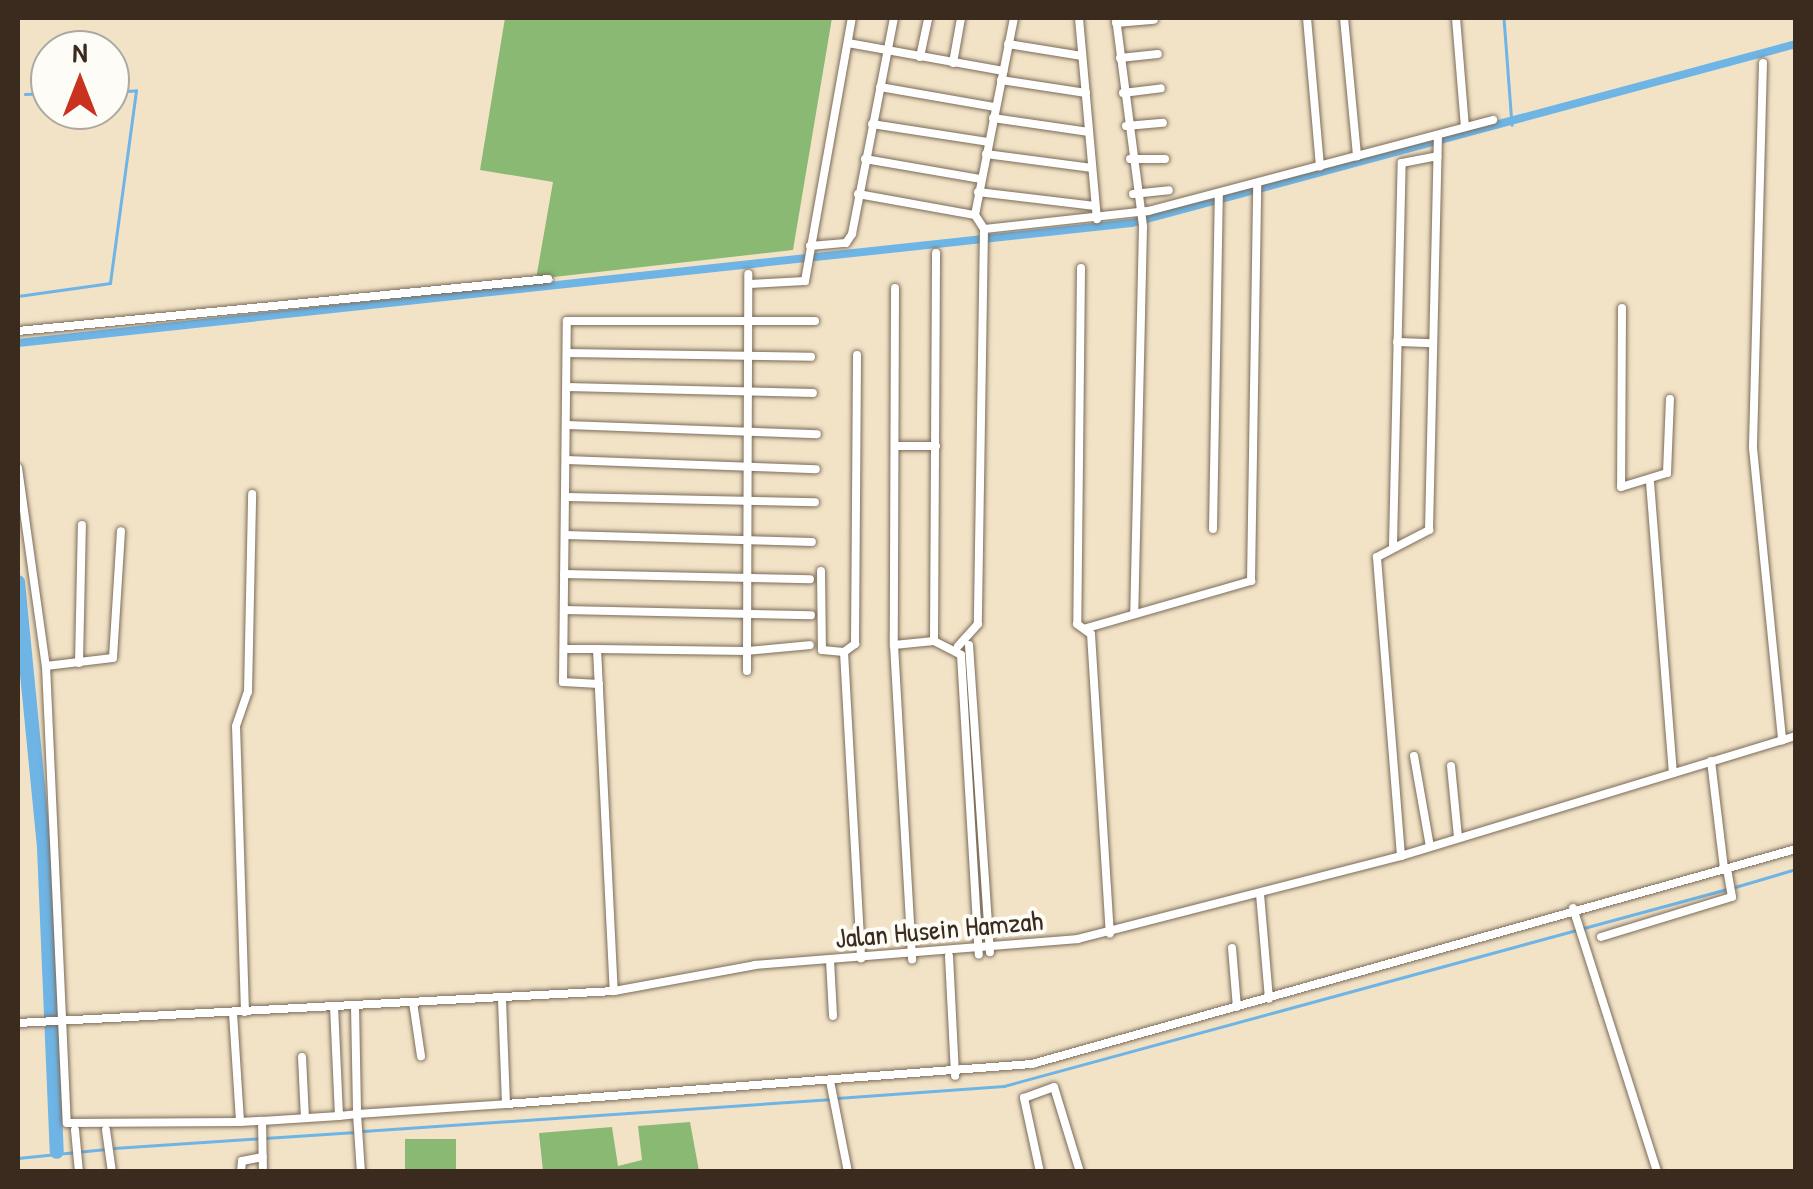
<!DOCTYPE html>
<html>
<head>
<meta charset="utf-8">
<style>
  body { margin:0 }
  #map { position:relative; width:1813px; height:1189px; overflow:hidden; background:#f2e3c7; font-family:"Patrick Hand",sans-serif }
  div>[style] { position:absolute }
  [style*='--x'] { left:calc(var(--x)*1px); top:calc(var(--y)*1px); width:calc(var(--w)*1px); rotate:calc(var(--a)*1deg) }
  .forest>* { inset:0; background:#89b973; transform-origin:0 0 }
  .stream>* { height:2.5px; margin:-1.25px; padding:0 1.25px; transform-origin:1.25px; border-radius:1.25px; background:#6eb4e5 }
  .canal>* { height:8px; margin:-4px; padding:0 4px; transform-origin:4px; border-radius:4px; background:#6eb4e5 }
  .river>* { height:14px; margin:-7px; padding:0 7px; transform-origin:7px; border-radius:7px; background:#6eb4e5 }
  .roads { filter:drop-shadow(0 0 2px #7b6b59) drop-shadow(0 0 2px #7b6b59) }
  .minor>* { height:8px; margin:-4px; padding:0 4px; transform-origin:4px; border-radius:4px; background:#fff }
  span { translate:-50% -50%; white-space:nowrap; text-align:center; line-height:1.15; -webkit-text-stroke:8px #fdfcf7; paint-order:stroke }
  .street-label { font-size:28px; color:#3b2a1e }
  .frame { position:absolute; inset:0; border:20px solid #3b2a1e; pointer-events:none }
  .north { position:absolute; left:30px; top:30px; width:100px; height:100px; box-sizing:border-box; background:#fdfcf7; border:2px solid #afa8a0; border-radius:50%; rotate:0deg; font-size:28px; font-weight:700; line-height:40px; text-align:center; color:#3b2a1e }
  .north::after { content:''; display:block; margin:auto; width:35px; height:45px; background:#c8321e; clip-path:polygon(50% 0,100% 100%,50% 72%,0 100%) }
</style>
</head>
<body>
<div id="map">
  <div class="forest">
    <i style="clip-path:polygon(505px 18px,832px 18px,793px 250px,536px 279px,553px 182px,480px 170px)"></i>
    <i style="clip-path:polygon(690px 1122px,699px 1171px,543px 1171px,539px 1133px,612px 1127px,618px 1166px,642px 1160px,638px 1126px)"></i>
    <i style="left:405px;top:1139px;width:51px;height:32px"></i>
  </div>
  <div class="stream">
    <i style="--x:1504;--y:18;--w:107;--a:85.7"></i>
    <i style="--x:25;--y:94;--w:25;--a:-2"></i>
    <i style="--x:18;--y:296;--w:93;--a:-8"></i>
    <i style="--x:110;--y:283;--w:194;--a:-82.3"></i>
    <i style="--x:136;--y:91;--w:26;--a:178"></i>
    <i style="--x:1735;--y:887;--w:64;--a:-16.4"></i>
    <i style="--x:837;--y:1098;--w:167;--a:-4.1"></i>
    <i style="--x:1004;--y:1086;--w:749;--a:-15.24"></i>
    <i style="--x:363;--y:1131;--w:467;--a:-3.9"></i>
    <i style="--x:114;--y:1148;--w:242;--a:-3.8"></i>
    <i style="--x:18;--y:1158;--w:88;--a:-5.8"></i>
  </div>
  <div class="canal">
    <i style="--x:18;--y:343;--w:1120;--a:-6.15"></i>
    <i style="--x:1132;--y:223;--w:688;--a:-15.09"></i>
  </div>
  <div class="river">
    <i style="--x:18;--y:582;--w:267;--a:84.4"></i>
    <i style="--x:44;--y:848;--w:304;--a:87.6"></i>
  </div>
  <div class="roads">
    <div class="minor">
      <i style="--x:1079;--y:18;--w:202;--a:84.9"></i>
      <i style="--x:1116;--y:18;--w:211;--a:82.6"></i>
      <i style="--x:1143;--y:227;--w:387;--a:91.3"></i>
      <i style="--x:1307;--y:18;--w:149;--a:85"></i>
      <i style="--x:1344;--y:18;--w:139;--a:84.6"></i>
      <i style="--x:1456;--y:18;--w:109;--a:85.3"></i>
      <i style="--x:1116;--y:23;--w:38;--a:-5"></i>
      <i style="--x:848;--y:43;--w:158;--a:10.2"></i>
      <i style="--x:1008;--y:44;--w:75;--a:9.2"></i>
      <i style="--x:920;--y:57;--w:40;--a:-78"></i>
      <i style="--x:1120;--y:58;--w:38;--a:-6"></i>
      <i style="--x:953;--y:63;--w:46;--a:-79.9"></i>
      <i style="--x:1763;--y:63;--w:385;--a:91.5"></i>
      <i style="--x:1753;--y:448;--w:294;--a:84.3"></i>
      <i style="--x:1001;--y:80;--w:86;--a:8.7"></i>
      <i style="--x:880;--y:87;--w:117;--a:9.9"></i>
      <i style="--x:1123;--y:93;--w:38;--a:-7"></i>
      <i style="--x:993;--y:118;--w:97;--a:8.3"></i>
      <i style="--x:872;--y:124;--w:117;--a:8.8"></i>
      <i style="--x:1126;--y:126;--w:37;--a:-5"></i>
      <i style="--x:986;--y:154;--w:107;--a:7.5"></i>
      <i style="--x:865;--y:159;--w:118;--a:9.8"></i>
      <i style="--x:1130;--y:159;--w:35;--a:0"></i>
      <i style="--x:978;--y:192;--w:118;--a:6.8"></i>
      <i style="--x:858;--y:194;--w:119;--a:10.2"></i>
      <i style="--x:975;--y:215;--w:17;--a:57"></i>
      <i style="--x:984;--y:229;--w:395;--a:90.9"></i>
      <i style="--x:978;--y:624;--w:30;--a:132"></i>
      <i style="--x:1133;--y:194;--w:36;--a:-6"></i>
      <i style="--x:975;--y:215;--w:201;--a:-78.8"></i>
      <i style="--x:984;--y:229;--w:165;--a:-6.3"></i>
      <i style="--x:1148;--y:211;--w:357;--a:-14.8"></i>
      <i style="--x:810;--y:246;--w:36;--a:-5"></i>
      <i style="--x:846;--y:243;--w:11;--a:-56"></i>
      <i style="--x:852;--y:234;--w:220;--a:-79"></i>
      <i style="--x:1081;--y:268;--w:356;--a:90.6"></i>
      <i style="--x:1077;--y:624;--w:17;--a:36"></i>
      <i style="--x:1091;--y:634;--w:300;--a:86.4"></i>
      <i style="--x:749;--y:284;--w:56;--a:-3.1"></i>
      <i style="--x:805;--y:281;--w:267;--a:-79.9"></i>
      <i style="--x:895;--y:288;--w:357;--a:90.2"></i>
      <i style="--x:894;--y:645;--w:40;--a:-5.7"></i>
      <i style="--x:934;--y:641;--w:30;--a:27"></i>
      <i style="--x:961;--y:655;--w:300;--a:86.6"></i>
      <i style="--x:1622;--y:308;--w:179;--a:90.3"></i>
      <i style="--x:1621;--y:487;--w:48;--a:-16.9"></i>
      <i style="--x:1667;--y:473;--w:74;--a:-87.7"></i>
      <i style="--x:18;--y:331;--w:533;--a:-5.6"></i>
      <i style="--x:1397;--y:342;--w:36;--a:2"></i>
      <i style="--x:567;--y:353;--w:244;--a:0.9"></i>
      <i style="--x:567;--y:387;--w:246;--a:1.4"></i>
      <i style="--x:567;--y:425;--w:250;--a:2.1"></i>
      <i style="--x:896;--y:446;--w:40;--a:0"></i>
      <i style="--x:566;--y:460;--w:250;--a:2.1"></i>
      <i style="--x:18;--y:468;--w:200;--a:82"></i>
      <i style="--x:46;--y:666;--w:457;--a:87.4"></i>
      <i style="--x:67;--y:1123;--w:173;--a:-0.3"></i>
      <i style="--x:1650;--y:482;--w:292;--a:85.5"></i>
      <i style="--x:566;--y:497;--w:249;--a:1.2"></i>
      <i style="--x:1213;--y:529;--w:336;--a:-89"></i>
      <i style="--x:565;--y:535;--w:247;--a:1.6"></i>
      <i style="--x:1393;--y:545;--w:382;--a:-88.7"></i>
      <i style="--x:1402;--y:163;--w:36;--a:-11"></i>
      <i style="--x:821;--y:571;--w:79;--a:89.3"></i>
      <i style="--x:822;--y:650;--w:22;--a:5"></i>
      <i style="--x:844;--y:652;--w:14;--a:-36"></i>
      <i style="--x:855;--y:644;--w:289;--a:-89.6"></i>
      <i style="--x:564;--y:574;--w:246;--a:1.2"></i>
      <i style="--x:564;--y:610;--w:247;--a:1.2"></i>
      <i style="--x:1087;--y:628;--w:171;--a:-16"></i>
      <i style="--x:1251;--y:581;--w:398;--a:-89.1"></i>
      <i style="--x:934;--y:641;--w:388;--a:-89.7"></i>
      <i style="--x:894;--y:645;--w:315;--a:86.7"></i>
      <i style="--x:969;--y:645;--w:308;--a:86.1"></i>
      <i style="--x:564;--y:649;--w:33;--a:0"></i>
      <i style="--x:597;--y:649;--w:342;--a:87.2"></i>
      <i style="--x:597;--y:649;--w:150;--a:0.8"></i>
      <i style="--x:747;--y:651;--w:377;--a:-89.8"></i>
      <i style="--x:844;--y:652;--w:307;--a:86.8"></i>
      <i style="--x:79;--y:663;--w:138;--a:-88.8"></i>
      <i style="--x:46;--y:666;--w:67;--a:-6.8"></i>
      <i style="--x:113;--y:658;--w:127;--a:-86.4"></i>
      <i style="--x:747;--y:671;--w:20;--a:-90"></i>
      <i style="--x:747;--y:651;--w:63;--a:-5.4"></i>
      <i style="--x:599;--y:684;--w:36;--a:-177"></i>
      <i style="--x:563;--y:682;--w:361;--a:-89.4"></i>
      <i style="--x:567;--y:321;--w:248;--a:0"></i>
      <i style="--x:1414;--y:756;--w:92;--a:80"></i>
      <i style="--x:1711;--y:761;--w:109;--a:83.1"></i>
      <i style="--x:1451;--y:766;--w:72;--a:84.4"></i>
      <i style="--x:1401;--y:856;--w:300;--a:-94.6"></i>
      <i style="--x:1377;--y:557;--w:59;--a:-27.4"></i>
      <i style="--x:1429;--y:530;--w:395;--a:-88.7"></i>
      <i style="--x:1260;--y:894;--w:105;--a:85.1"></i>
      <i style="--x:1573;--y:908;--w:277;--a:72.3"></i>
      <i style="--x:1601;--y:937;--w:137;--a:-17"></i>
      <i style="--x:1732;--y:897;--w:29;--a:-100"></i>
      <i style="--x:1232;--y:948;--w:59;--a:85.2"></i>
      <i style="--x:949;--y:956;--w:120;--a:87.1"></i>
      <i style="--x:830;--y:960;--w:56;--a:86.9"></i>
      <i style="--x:413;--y:1002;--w:55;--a:81.6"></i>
      <i style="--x:355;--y:1006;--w:108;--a:88.9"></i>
      <i style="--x:357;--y:1114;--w:149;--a:-3.8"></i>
      <i style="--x:506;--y:1104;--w:106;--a:-92.2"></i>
      <i style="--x:245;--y:1012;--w:286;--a:-91.8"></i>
      <i style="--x:236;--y:726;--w:36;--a:-71"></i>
      <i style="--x:248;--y:692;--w:198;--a:-88.8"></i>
      <i style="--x:233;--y:1013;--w:109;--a:86.3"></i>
      <i style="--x:240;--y:1122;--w:22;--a:-3"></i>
      <i style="--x:262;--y:1121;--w:77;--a:-3.7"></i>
      <i style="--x:339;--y:1116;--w:109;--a:-92.6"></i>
      <i style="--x:18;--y:1023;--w:597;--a:-3.07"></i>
      <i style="--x:614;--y:991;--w:143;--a:-10.4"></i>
      <i style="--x:755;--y:965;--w:324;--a:-4.6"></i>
      <i style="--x:1078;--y:939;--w:333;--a:-14.4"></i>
      <i style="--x:1401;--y:856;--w:413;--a:-16.9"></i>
      <i style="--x:302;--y:1057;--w:61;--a:87.2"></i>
      <i style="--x:830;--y:1081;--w:93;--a:78.8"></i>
      <i style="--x:506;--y:1104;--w:528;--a:-4.35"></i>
      <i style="--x:1032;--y:1064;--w:794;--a:-15.72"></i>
      <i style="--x:339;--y:1116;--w:18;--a:-6"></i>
      <i style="--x:357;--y:1114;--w:58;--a:86.1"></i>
      <i style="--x:262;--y:1121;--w:51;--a:88.9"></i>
      <i style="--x:75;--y:1130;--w:42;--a:84.6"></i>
      <i style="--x:106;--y:1130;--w:42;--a:81.9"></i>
      <i style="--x:241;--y:1172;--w:11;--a:-85"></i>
      <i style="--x:242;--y:1161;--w:21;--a:-11"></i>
      <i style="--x:1040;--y:1172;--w:76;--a:-102.2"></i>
      <i style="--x:1024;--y:1098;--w:32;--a:-20"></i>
      <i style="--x:1054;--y:1087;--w:89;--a:73"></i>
    </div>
  </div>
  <div class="street-label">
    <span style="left:939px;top:929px;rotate:-5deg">Jalan Husein Hamzah</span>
  </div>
  <div class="frame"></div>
  <div class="north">N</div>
</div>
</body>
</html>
